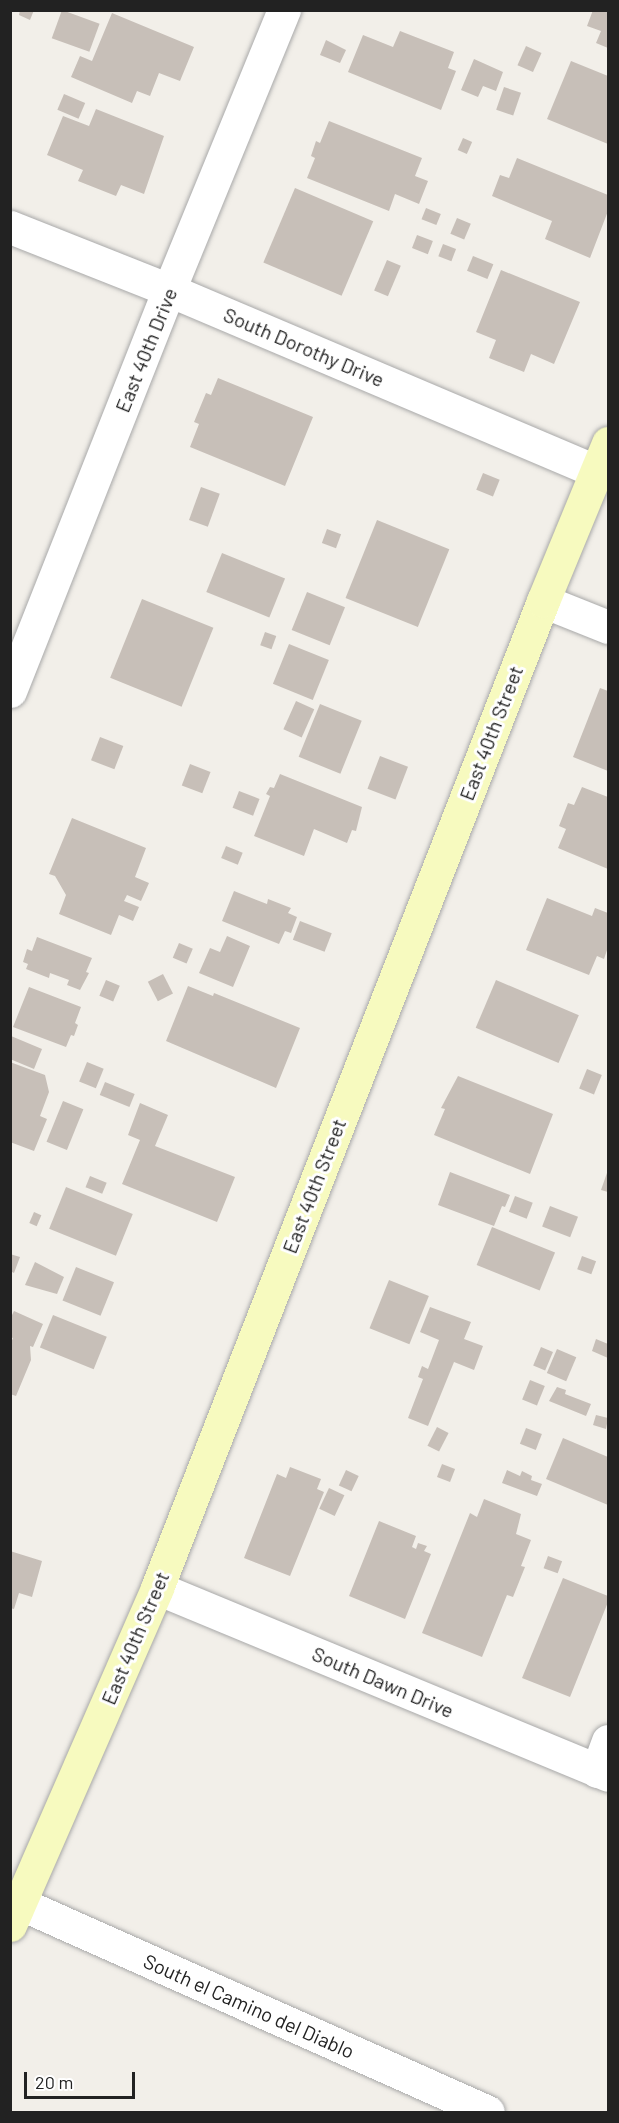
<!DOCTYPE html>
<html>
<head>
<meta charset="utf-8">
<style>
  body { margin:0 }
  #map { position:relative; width:619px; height:2123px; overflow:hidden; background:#f2efe9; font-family:Barlow,sans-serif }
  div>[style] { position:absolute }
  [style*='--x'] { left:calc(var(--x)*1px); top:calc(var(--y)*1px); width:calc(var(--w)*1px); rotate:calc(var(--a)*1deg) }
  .building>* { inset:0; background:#c7bfb8; transform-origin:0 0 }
  .roads { filter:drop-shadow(0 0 2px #a9a9a9) drop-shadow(0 0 2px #a9a9a9) }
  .street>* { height:33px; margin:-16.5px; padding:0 16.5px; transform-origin:16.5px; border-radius:16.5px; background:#fff }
  .secondary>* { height:33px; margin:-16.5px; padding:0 16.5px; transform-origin:16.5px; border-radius:16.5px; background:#f7fabf }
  span { translate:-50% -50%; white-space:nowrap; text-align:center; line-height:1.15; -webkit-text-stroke:6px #fff; paint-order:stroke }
  .street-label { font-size:20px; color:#222 }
  .frame { position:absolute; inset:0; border:12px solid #222; pointer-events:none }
  .scale { position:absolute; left:24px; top:2072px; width:111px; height:27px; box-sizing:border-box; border:3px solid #222; border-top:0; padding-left:8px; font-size:18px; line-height:21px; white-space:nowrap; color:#222; -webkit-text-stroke:4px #fff; paint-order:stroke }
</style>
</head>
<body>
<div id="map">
  <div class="building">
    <i style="clip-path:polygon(20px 10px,34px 10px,30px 20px,19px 15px)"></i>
    <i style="left:62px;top:10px;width:40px;height:30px;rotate:20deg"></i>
    <i style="clip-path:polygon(593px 10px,608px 10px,608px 48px,596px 43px,601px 31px,587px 26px)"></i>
    <i style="clip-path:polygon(112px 13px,194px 47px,180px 81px,159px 73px,150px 96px,137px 91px,132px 103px,71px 77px,80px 56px,92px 61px)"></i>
    <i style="clip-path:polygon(400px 31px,454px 52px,448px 68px,456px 71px,441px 110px,348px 72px,363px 35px,393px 47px)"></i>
    <i style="clip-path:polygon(326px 40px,346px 50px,340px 63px,320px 55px)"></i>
    <i style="left:526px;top:46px;width:17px;height:21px;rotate:24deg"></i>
    <i style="clip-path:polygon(474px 59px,503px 72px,496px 91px,483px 86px,478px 97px,461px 90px)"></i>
    <i style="clip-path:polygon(571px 61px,608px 76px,608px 144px,547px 119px)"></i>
    <i style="left:504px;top:87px;width:18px;height:24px;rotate:19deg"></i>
    <i style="left:64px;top:94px;width:23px;height:17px;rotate:23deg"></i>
    <i style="clip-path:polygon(96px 109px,164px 136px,144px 194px,121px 185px,116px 196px,78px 181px,83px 170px,47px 155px,63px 116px,89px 126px)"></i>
    <i style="clip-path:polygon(329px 121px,422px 158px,415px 176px,428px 181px,419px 204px,395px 194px,389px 211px,307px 178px,315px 158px,311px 156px,316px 141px,320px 143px)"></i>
    <i style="left:463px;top:138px;width:10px;height:13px;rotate:24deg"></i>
    <i style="clip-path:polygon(517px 158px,608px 195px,608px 211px,590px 258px,545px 239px,552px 221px,492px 196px,500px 175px,509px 178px)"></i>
    <i style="left:295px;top:188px;width:85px;height:81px;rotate:23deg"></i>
    <i style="left:426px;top:208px;width:16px;height:12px;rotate:22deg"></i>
    <i style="left:457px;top:218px;width:15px;height:17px;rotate:23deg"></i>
    <i style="left:417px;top:235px;width:17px;height:14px;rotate:21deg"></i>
    <i style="left:443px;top:244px;width:14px;height:13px;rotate:21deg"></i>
    <i style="left:473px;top:256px;width:22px;height:16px;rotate:22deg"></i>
    <i style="left:387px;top:260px;width:15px;height:33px;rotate:23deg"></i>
    <i style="clip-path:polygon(501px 270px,580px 302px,554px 364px,531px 354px,524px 372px,489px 358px,496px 340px,476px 332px)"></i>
    <i style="clip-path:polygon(218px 378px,313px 417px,285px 486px,190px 447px,199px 424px,194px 422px,206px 393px,211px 395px)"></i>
    <i style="left:483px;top:473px;width:18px;height:18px;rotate:22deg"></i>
    <i style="left:201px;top:487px;width:20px;height:35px;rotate:20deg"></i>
    <i style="left:377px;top:520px;width:78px;height:84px;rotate:22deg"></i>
    <i style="left:327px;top:529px;width:15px;height:15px;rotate:20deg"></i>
    <i style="left:222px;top:553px;width:68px;height:42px;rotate:22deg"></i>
    <i style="left:307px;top:592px;width:41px;height:41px;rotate:22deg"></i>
    <i style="left:142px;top:599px;width:77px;height:85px;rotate:22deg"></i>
    <i style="left:265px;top:632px;width:12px;height:14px;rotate:20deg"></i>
    <i style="left:289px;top:644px;width:43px;height:43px;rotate:22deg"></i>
    <i style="clip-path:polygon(600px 688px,608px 691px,608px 771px,573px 757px)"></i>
    <i style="left:296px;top:701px;width:20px;height:31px;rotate:24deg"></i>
    <i style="left:320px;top:704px;width:45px;height:57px;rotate:22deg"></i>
    <i style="left:100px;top:737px;width:25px;height:25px;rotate:21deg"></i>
    <i style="left:380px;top:756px;width:30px;height:35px;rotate:21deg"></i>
    <i style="left:190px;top:764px;width:22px;height:23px;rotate:21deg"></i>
    <i style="clip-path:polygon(280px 774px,362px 807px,356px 831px,352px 830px,347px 843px,314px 829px,304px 856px,254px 836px,270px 796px,266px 794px,270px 787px,274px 788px)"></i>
    <i style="clip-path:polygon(582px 787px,608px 797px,608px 869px,558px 848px,566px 829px,559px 826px,568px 803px,574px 805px)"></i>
    <i style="left:239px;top:791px;width:22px;height:18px;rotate:21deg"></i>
    <i style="clip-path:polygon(72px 818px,146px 848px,135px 877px,149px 883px,141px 901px,127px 895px,124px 901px,139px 907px,133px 921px,119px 915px,111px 935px,59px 914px,66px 895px,55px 876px,49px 874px)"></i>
    <i style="left:226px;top:846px;width:18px;height:13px;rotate:22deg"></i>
    <i style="clip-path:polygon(234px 891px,267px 904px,268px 899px,291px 908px,288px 913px,297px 917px,291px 933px,285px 931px,279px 944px,222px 921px)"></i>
    <i style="clip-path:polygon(547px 898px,592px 916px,595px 908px,608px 913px,608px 947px,604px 959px,597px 956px,589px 975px,526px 950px)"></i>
    <i style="left:300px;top:921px;width:34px;height:20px;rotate:21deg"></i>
    <i style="clip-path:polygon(227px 936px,250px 946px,233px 987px,199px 973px,210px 948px,220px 952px)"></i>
    <i style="clip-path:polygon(37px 937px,92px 958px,86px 972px,89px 973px,80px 990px,67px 985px,69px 980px,50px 973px,49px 978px,26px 969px,28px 964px,23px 962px,27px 949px,32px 951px)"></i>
    <i style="left:179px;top:943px;width:15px;height:16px;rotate:23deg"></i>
    <i style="left:163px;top:974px;width:22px;height:17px;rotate:63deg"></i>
    <i style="left:106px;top:980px;width:15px;height:17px;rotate:23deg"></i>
    <i style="left:496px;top:980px;width:90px;height:52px;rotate:23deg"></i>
    <i style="clip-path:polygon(188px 986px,213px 996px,214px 993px,300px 1028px,276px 1088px,166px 1041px)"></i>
    <i style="clip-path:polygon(29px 987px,81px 1007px,75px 1023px,78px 1025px,74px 1036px,71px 1035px,66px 1047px,13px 1027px)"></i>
    <i style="clip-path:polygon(11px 1036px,42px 1049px,34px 1069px,10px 1059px)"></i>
    <i style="clip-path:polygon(10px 1062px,45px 1075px,49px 1092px,40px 1116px,47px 1119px,34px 1151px,10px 1142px)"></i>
    <i style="left:87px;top:1062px;width:18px;height:21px;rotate:22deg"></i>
    <i style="left:587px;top:1069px;width:16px;height:21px;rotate:22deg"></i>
    <i style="clip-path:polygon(458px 1076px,553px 1114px,530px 1174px,434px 1135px,445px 1109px,441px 1108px)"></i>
    <i style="left:105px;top:1082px;width:32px;height:14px;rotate:22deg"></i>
    <i style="left:63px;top:1101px;width:22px;height:44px;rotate:22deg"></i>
    <i style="clip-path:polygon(140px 1103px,168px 1115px,155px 1146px,235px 1177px,217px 1222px,122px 1184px,140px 1140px,128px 1135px)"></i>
    <i style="clip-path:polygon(608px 1170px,608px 1192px,601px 1190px)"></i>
    <i style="clip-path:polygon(450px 1172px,510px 1195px,505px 1207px,502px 1206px,494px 1226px,438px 1205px)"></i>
    <i style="left:90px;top:1176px;width:18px;height:12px;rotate:22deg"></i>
    <i style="left:66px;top:1187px;width:72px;height:45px;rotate:22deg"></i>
    <i style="left:515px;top:1196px;width:19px;height:17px;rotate:21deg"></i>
    <i style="left:550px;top:1206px;width:30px;height:22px;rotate:21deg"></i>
    <i style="left:34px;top:1212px;width:8px;height:12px;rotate:23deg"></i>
    <i style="left:492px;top:1227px;width:68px;height:41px;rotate:22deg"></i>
    <i style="clip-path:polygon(10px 1254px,20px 1257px,14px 1273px,10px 1271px)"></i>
    <i style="left:582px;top:1256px;width:15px;height:14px;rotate:20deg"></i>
    <i style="clip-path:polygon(35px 1262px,64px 1277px,57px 1294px,25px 1285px)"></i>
    <i style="left:76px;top:1267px;width:41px;height:36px;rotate:22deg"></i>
    <i style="left:389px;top:1280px;width:43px;height:52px;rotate:22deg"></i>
    <i style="clip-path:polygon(430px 1307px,471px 1322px,464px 1339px,483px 1346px,474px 1370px,454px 1362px,428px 1426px,408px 1418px,423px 1379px,418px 1377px,422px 1366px,428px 1369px,439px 1340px,420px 1332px)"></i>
    <i style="clip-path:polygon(14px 1311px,43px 1324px,33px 1347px,30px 1346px,31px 1360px,16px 1396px,10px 1394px,10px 1345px,13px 1338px,10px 1337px,10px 1319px)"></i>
    <i style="left:53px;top:1315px;width:58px;height:35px;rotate:22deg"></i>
    <i style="clip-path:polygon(596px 1339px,608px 1344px,608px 1358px,592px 1351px)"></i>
    <i style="left:541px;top:1347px;width:13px;height:20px;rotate:23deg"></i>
    <i style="left:557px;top:1349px;width:21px;height:26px;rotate:23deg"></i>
    <i style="left:530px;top:1380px;width:16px;height:21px;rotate:22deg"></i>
    <i style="clip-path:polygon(557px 1387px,566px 1390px,565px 1394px,591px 1404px,586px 1416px,549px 1401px)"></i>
    <i style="clip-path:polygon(596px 1415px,608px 1418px,606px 1429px,593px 1425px)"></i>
    <i style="left:437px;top:1427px;width:13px;height:21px;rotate:27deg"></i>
    <i style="left:526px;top:1428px;width:17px;height:17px;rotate:21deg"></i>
    <i style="clip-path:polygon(563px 1438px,608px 1457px,608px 1505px,546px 1479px)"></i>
    <i style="left:442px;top:1464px;width:14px;height:14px;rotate:21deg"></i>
    <i style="clip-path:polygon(290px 1467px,321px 1479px,317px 1489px,324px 1492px,290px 1576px,244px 1558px,277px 1474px,286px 1478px)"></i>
    <i style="left:346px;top:1470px;width:14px;height:17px;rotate:25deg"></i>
    <i style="clip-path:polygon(507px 1470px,520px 1476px,522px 1471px,532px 1476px,531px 1480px,542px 1484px,537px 1496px,502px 1483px)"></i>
    <i style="left:329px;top:1488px;width:17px;height:23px;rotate:25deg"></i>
    <i style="clip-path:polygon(484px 1499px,521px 1514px,516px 1534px,531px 1540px,521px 1566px,525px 1567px,513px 1597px,507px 1595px,482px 1657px,422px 1633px,470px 1513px,477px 1517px)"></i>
    <i style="clip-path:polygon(379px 1521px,416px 1536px,412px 1547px,416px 1549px,418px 1543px,427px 1546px,424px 1551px,431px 1554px,405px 1619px,349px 1596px)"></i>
    <i style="clip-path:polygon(10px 1551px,42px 1561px,32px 1597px,19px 1593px,14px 1609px,10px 1608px)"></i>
    <i style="left:548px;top:1556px;width:15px;height:13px;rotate:20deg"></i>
    <i style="clip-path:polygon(563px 1578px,608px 1596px,608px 1602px,570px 1697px,522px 1678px)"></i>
  </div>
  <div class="roads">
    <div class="street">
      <i style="--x:10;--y:227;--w:171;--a:21.6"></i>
      <i style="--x:169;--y:290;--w:465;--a:23"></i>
      <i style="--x:543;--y:601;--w:70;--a:21.8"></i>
      <i style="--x:10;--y:691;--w:431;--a:-68.4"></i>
      <i style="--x:169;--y:290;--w:303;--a:-67.7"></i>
      <i style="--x:157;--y:1588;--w:488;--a:22.5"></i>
      <i style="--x:597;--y:1771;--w:32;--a:-70"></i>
      <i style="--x:10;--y:1899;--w:523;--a:24.02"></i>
    </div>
    <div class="secondary">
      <i style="--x:10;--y:1925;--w:368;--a:-66.4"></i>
      <i style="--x:157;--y:1588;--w:1060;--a:-68.64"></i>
      <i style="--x:543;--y:601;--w:171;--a:-67.6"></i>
    </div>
  </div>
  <div class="street-label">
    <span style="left:304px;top:347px;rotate:23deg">South Dorothy Drive</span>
    <span style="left:146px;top:350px;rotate:-68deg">East 40th Drive</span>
    <span style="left:491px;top:733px;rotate:-69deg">East 40th Street</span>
    <span style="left:314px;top:1186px;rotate:-69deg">East 40th Street</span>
    <span style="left:135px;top:1638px;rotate:-67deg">East 40th Street</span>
    <span style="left:383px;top:1682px;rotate:23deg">South Dawn Drive</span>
    <span style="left:249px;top:2006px;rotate:24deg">South el Camino del Diablo</span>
  </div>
  <div class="frame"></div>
  <div class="scale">20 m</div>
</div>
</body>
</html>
